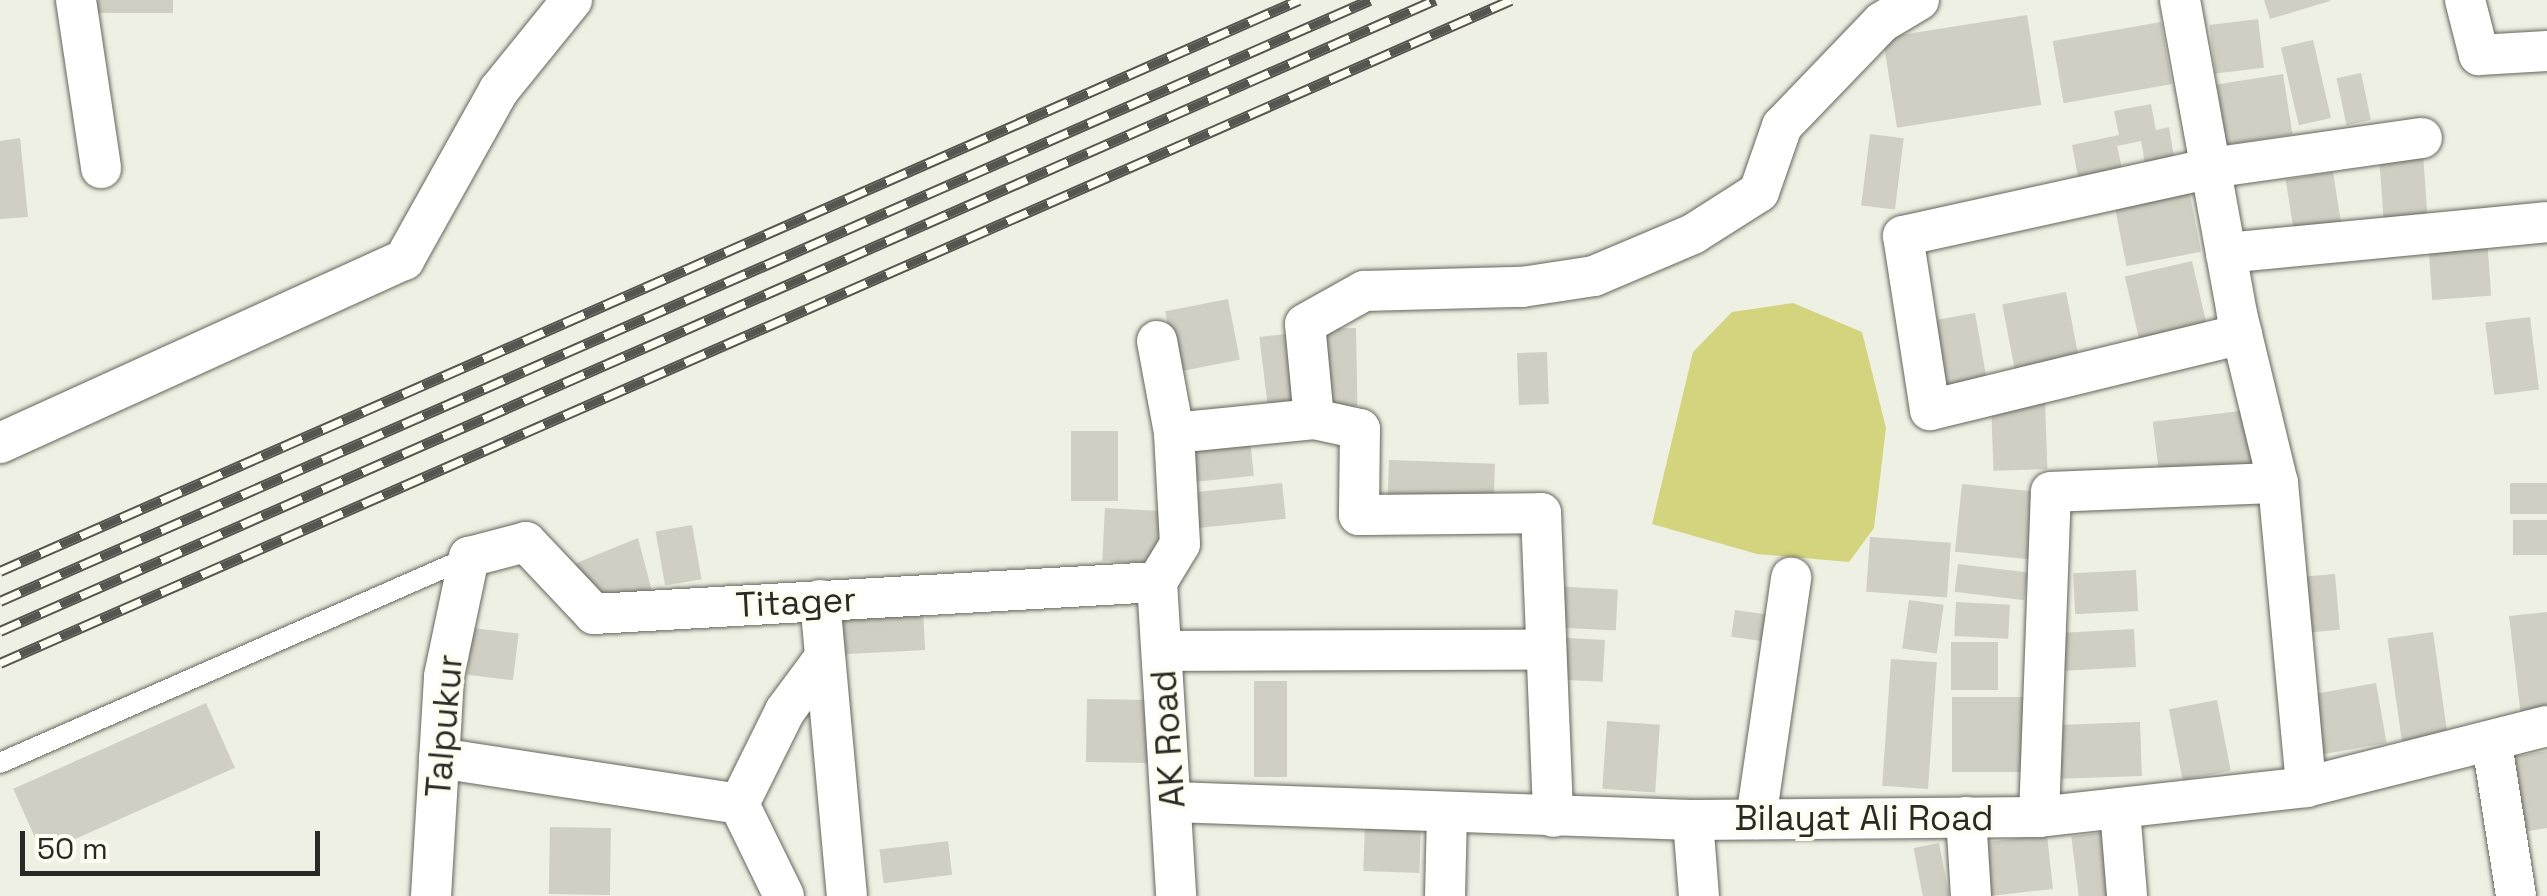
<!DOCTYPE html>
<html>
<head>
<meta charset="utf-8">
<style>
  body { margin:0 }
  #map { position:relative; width:2547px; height:896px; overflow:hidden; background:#eff0e4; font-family:"Space Grotesk",sans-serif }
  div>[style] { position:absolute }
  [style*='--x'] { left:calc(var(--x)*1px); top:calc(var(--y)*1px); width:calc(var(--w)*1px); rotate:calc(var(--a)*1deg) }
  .water>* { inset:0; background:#d3d47d }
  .building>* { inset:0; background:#cfcfc4; transform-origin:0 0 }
  .roads { filter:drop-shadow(0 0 2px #65665b) drop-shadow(0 0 2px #65665b) }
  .lane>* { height:20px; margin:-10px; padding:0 10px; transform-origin:10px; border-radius:10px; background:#fff }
  .street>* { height:40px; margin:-20px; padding:0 20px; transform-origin:20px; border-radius:20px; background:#fff }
  .rail>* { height:11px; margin-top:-5.5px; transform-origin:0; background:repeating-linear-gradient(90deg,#fdfdf1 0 22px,#565650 0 44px); box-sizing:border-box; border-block:2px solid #565650 }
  span { translate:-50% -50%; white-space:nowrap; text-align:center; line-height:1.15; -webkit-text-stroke:8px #fdfdf1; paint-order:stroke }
  .street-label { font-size:35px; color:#292925 }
  .scale { position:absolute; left:20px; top:831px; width:300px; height:45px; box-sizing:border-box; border:5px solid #292925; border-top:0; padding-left:12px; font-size:30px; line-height:35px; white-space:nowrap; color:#292925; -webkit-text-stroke:8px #fdfdf1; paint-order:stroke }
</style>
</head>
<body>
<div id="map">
  <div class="water">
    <i style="clip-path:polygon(1793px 303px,1862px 332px,1886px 428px,1874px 528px,1849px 562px,1757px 554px,1652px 524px,1693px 352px,1732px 312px)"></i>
  </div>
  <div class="building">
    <i style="left:93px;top:0;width:80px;height:13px"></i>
    <i style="clip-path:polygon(2264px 0,2330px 0,2330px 1px,2270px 19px)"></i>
    <i style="left:2027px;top:15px;width:91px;height:146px;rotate:81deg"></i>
    <i style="left:2258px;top:19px;width:49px;height:49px;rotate:83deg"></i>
    <i style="left:2161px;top:22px;width:63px;height:110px;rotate:80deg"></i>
    <i style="left:2313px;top:40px;width:80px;height:33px;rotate:77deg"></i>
    <i style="left:2361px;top:73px;width:48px;height:25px;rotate:78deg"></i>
    <i style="left:2283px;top:74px;width:61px;height:67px;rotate:81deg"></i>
    <i style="clip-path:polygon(2151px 104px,2156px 130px,2169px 127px,2175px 163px,2146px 169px,2141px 141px,2117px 146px,2123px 173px,2079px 182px,2072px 145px,2119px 135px,2114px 111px)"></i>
    <i style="left:1870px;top:134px;width:34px;height:72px;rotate:7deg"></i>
    <i style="clip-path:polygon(20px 138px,28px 217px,0 219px,0 141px)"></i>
    <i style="left:2423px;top:153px;width:71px;height:44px;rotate:86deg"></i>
    <i style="left:2333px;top:172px;width:53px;height:48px;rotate:81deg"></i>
    <i style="left:2188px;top:185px;width:68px;height:76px;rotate:79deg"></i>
    <i style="left:2487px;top:237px;width:59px;height:59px;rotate:86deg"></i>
    <i style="left:2192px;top:261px;width:64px;height:69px;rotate:77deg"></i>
    <i style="left:2066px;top:292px;width:69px;height:65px;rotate:79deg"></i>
    <i style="left:1228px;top:299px;width:62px;height:64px;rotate:79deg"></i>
    <i style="left:1975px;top:313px;width:67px;height:54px;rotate:80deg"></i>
    <i style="left:2530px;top:317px;width:73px;height:45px;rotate:83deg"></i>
    <i style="left:1356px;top:328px;width:78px;height:41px;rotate:89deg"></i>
    <i style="left:1301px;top:332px;width:67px;height:42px;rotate:83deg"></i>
    <i style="left:1547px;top:352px;width:52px;height:30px;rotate:88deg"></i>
    <i style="left:2045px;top:400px;width:69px;height:54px;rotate:88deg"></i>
    <i style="left:2248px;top:410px;width:61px;height:96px;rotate:83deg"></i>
    <i style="left:1071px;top:431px;width:47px;height:70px"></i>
    <i style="left:1250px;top:439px;width:37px;height:70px;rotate:84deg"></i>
    <i style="left:1389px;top:460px;width:106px;height:46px;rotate:2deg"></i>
    <i style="left:1282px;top:483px;width:36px;height:97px;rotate:84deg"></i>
    <i style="left:2547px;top:483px;width:31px;height:37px;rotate:90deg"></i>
    <i style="left:1962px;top:484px;width:74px;height:68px;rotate:6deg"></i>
    <i style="left:1105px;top:508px;width:55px;height:53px;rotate:3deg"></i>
    <i style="left:2547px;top:520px;width:35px;height:34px;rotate:90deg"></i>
    <i style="left:692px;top:525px;width:55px;height:37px;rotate:80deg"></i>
    <i style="left:1870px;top:537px;width:81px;height:55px;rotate:4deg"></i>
    <i style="clip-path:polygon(638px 538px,653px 595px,584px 595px,574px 564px)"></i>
    <i style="left:1958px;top:564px;width:70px;height:28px;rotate:7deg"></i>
    <i style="left:2136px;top:570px;width:41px;height:63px;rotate:87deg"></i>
    <i style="left:2335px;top:574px;width:56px;height:41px;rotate:85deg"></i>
    <i style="left:1550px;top:586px;width:68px;height:41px;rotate:3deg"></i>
    <i style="left:1909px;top:600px;width:35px;height:49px;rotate:8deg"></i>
    <i style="left:1956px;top:602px;width:54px;height:34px;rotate:3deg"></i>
    <i style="left:923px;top:610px;width:40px;height:82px;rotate:87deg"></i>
    <i style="left:1735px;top:610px;width:34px;height:27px;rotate:8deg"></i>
    <i style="clip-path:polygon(2547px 612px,2547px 713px,2521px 716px,2509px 616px)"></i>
    <i style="left:473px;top:628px;width:46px;height:47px;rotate:7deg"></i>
    <i style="left:2134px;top:629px;width:38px;height:81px;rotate:87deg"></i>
    <i style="left:2433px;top:632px;width:109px;height:46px;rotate:82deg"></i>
    <i style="left:1549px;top:637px;width:56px;height:42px;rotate:3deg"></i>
    <i style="left:1951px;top:642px;width:47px;height:48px"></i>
    <i style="left:1891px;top:659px;width:46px;height:127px;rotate:4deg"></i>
    <i style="left:1254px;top:681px;width:33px;height:96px"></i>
    <i style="left:2376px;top:683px;width:61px;height:76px;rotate:80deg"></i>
    <i style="left:1952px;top:697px;width:79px;height:75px"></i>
    <i style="left:1087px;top:699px;width:62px;height:63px;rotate:1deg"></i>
    <i style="left:2217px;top:700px;width:72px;height:49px;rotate:79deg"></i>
    <i style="left:206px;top:703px;width:71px;height:211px;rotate:66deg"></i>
    <i style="left:1607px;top:721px;width:53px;height:68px;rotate:4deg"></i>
    <i style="left:2140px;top:722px;width:54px;height:90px;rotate:88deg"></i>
    <i style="clip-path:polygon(2547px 751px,2547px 828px,2511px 834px,2499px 759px)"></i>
    <i style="left:1365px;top:823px;width:56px;height:48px;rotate:2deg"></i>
    <i style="left:550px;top:827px;width:61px;height:67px;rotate:1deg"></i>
    <i style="left:2114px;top:831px;width:65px;height:43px;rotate:83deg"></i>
    <i style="clip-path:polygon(2047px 835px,2053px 889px,1990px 896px,1972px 844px)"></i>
    <i style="left:948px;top:841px;width:34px;height:69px;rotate:83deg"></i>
    <i style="left:1939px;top:843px;width:54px;height:26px;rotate:79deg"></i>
  </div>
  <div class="roads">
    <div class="lane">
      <i style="--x:0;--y:763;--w:512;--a:-23.71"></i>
    </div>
    <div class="street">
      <i style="--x:76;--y:0;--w:170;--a:81.5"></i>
      <i style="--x:2180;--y:0;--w:319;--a:79.7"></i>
      <i style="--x:2237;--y:314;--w:174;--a:76.4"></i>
      <i style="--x:2278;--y:483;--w:305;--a:84.7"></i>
      <i style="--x:2465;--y:0;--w:57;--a:75.7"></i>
      <i style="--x:2479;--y:55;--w:68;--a:-3.4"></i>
      <i style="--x:2226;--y:253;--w:322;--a:-5.5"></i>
      <i style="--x:2242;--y:334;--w:321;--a:166.3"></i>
      <i style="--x:1930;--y:410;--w:176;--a:-98.8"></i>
      <i style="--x:1903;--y:236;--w:315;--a:-12.4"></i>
      <i style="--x:2211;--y:168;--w:213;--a:-8.1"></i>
      <i style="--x:1157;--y:341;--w:94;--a:79.5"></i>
      <i style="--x:1314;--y:419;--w:47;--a:12.3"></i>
      <i style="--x:1360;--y:429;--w:86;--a:90.7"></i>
      <i style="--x:1359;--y:515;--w:182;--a:-0.6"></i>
      <i style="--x:1541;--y:513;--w:304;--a:87.7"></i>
      <i style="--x:0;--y:443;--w:444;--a:-24.4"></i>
      <i style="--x:404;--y:260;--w:195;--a:-60.8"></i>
      <i style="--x:499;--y:90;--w:116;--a:-51"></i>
      <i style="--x:1157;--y:582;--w:44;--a:-58.8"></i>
      <i style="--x:1180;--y:544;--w:111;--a:-93.1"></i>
      <i style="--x:1174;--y:433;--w:141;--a:-5.7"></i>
      <i style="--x:1314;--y:419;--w:95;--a:-95.4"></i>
      <i style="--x:1305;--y:324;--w:68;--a:-29.2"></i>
      <i style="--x:1364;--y:291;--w:158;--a:-1.5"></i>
      <i style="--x:1522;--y:287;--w:73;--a:-8.7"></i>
      <i style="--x:1594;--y:276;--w:108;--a:-23"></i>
      <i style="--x:1693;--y:234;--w:78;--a:-32.5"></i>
      <i style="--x:1759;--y:192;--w:70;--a:-70.8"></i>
      <i style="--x:1782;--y:126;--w:144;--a:-46.1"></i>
      <i style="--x:1882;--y:22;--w:43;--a:-30.7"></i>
      <i style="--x:1157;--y:582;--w:315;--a:86.5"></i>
      <i style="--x:820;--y:600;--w:297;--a:84.8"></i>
      <i style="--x:1162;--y:651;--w:380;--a:-0.2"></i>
      <i style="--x:2492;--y:744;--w:154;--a:81"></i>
      <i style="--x:439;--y:758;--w:304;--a:8.7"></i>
      <i style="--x:739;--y:804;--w:102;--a:63.9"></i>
      <i style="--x:1172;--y:802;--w:521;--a:1.98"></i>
      <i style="--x:1693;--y:820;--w:346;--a:-0.5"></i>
      <i style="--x:2039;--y:817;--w:269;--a:-6.4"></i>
      <i style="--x:2306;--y:787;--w:249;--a:-14.2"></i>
      <i style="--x:739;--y:804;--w:104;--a:-63.7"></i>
      <i style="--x:785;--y:711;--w:67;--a:-53.5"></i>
      <i style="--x:2120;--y:810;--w:86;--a:85.3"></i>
      <i style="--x:1966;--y:817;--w:79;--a:86.4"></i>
      <i style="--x:2039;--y:817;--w:325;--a:-87.9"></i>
      <i style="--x:2051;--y:492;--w:227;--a:-2.3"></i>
      <i style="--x:1756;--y:819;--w:244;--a:-81.7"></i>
      <i style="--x:1693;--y:820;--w:76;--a:85.5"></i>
      <i style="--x:431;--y:896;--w:220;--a:-86.6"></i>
      <i style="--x:444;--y:676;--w:122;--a:-78.1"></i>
      <i style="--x:469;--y:557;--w:59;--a:-14.7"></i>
      <i style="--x:526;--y:542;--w:99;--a:46.6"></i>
      <i style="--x:594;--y:614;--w:564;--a:-3.25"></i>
      <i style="--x:1445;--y:896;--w:83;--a:-88.6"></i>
    </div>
  </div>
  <div class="rail">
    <i style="--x:0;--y:571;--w:1419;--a:-23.73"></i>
    <i style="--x:0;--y:601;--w:1496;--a:-23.69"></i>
    <i style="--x:0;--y:631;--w:1568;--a:-23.74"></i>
    <i style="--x:0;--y:663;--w:1650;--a:-23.69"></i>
  </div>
  <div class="street-label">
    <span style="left:796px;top:602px;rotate:-3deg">Titager</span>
    <span style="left:444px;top:726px;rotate:-85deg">Talpukur</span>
    <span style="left:1168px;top:739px;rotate:-94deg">AK Road</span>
    <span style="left:1864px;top:818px">Bilayat Ali Road</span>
  </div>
  <div class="scale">50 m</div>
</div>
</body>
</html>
